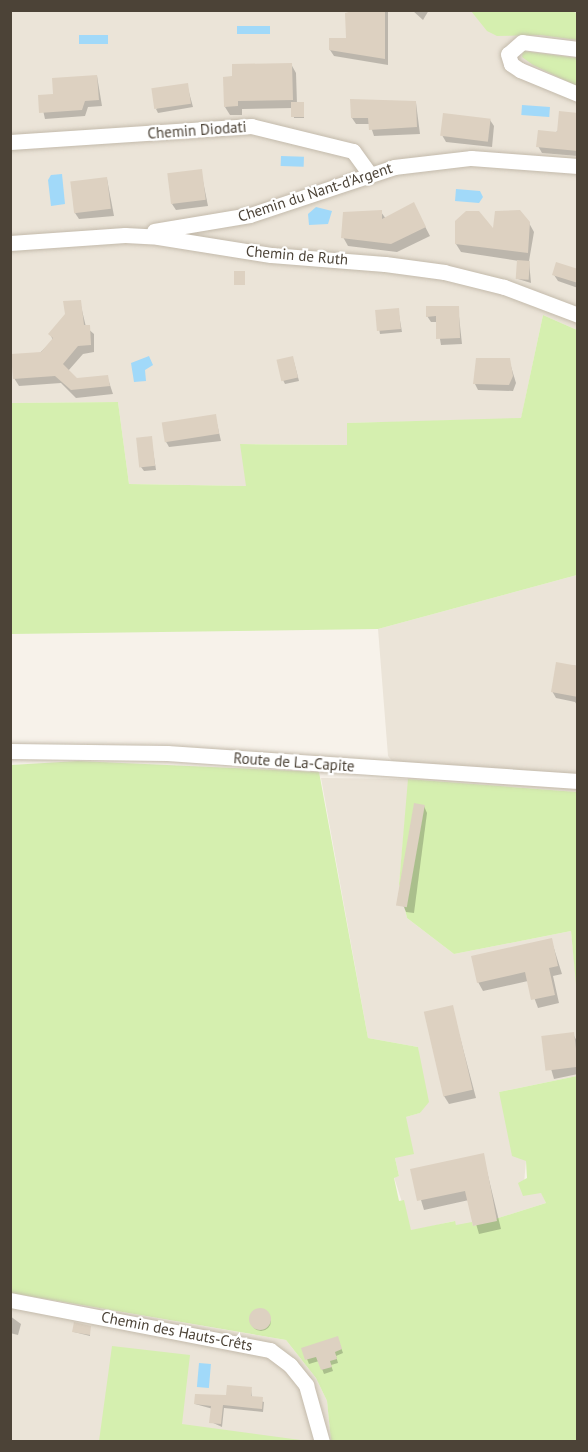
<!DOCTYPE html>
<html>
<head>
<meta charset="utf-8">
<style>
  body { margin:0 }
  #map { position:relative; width:588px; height:1452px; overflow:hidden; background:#f7f2ea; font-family:"PT Sans",sans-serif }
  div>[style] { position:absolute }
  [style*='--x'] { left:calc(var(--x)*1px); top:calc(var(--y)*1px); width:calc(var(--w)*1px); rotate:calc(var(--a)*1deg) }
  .residential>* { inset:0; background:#ebe4d8 }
  .green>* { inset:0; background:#d5efaf }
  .water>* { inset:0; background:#a1d9f9; transform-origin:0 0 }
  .shadow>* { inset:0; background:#0003 }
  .round { border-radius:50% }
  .building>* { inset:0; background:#ddd1c1; transform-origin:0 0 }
  .roads { filter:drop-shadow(0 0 2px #c3baab) drop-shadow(0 0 2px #c3baab) }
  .minor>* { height:15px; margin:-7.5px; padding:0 7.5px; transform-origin:7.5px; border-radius:7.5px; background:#fff }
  span { translate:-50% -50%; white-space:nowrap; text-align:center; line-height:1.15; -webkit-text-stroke:4.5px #fff; paint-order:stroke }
  .street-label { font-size:15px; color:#4c4337 }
  .frame { position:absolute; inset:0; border:12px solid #4c4337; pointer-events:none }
</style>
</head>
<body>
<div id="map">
  <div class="residential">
    <i style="clip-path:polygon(10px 11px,577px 11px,577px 330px,543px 315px,521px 419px,347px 423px,348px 445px,241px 444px,247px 486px,129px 484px,118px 402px,11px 403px)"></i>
    <i style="clip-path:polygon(577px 575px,577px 792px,409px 779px,399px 884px,407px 918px,454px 954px,571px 931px,578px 995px,577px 1076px,499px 1092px,526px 1161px,523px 1195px,541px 1192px,546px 1203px,473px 1226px,456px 1225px,454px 1221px,411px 1231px,394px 1177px,399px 1176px,395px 1158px,406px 1117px,420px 1113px,423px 1108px,418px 1047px,368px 1038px,321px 778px,408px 779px,388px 756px,378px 629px)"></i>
    <i style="clip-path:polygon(10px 1293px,286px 1340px,316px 1378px,327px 1401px,331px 1441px,11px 1441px)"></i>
  </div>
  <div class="green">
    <i style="clip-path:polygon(570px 11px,577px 13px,577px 40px,540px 35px,497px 36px,487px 31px,471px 11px)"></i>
    <i style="clip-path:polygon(523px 51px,577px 58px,577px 86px,533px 65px,522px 57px)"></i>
    <i style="clip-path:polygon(543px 315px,577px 330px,577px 575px,378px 629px,11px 634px,11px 403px,118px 402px,129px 484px,246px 486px,240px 444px,347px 445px,347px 423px,521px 418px)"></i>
    <i style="clip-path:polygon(78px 761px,319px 772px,368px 1038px,418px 1047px,429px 1102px,420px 1113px,406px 1117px,414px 1154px,395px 1158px,399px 1176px,394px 1178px,399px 1201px,404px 1200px,411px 1230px,455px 1221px,456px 1225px,472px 1222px,473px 1226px,546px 1203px,541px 1193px,523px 1196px,518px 1183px,527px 1178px,526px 1161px,512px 1156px,499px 1092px,577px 1076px,577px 1441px,331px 1441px,327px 1401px,316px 1378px,286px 1340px,11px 1293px,11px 765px)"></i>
    <i style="clip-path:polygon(408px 779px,577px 792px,577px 995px,571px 931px,454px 954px,407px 918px,399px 884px)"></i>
    <i style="clip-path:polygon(112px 1346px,190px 1355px,182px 1424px,308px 1441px,99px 1441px)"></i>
  </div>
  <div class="water">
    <i style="left:237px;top:26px;width:33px;height:8px"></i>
    <i style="left:108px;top:35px;width:9px;height:29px;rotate:90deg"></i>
    <i style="left:522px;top:105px;width:28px;height:10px;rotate:4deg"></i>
    <i style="left:281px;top:156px;width:23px;height:10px;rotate:2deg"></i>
    <i style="clip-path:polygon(62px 174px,65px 204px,51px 206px,48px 180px,51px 175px)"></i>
    <i style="clip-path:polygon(456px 189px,480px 191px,483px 197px,479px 203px,455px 201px)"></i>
    <i style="clip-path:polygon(316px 207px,332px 211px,328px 224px,309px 225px,308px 214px)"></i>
    <i style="clip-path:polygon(149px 356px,153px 365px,145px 370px,146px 381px,134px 382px,131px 363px)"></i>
    <i style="left:199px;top:1363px;width:12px;height:24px;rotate:5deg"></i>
  </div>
  <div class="shadow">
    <i style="clip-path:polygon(357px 10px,388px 10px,388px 65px,334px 56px,330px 50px,348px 39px)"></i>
    <i style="clip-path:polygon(412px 10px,429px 10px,423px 20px)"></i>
    <i style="clip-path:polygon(291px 64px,296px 73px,297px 104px,304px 105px,304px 118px,294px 118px,293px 108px,242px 109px,242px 115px,230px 115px,225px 107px)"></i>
    <i style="clip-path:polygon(97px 76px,102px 106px,88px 107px,85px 116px,45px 119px,40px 97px,55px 96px)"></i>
    <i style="clip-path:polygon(187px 85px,193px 107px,158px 113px,156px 109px)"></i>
    <i style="clip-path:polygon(416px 103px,420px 134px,374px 136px,370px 124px,356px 124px,352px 118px)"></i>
    <i style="clip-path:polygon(578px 115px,578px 156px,542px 153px,538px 146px)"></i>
    <i style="clip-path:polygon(490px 120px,494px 126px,492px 147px,446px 142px,442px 135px)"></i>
    <i style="clip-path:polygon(201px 171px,208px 206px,176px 210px,172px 204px)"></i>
    <i style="clip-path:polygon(107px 179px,114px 216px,79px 219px,75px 213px)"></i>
    <i style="clip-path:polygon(381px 212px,386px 219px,418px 213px,430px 236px,397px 252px,348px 246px,343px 237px)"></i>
    <i style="clip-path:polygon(529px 223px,534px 232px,529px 261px,531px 283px,518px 279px,519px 261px,461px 252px,456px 244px)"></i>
    <i style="clip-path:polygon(578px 270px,578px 288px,558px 281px,554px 275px)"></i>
    <i style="clip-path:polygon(80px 302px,86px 327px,94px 334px,94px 352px,83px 354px,68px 371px,77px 379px,107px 376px,113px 394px,76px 398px,61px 383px,19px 386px,14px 378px,53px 340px,50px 334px)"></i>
    <i style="clip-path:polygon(458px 307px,462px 344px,441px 345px,437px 322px,431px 322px,427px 316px)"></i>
    <i style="clip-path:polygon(398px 309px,402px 332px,380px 334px,376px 311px)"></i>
    <i style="clip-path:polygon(509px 360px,516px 383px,513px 391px,478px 390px,475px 384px)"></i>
    <i style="clip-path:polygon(294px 362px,299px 381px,285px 384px,283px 380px)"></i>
    <i style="clip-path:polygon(215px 415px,221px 441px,169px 447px,165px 440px)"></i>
    <i style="clip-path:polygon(151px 438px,156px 470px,144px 471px,141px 467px)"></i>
    <i style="clip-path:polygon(557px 664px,578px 666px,578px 707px,575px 702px,556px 698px,552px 691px)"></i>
    <i style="clip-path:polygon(424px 806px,427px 813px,414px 913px,406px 912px,403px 905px)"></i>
    <i style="clip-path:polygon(551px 939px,562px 974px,553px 976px,559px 1003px,538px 1008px,528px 981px,483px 991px,478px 982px)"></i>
    <i style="clip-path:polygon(452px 1007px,476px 1098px,449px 1104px,444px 1096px)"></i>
    <i style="clip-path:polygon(573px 1034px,578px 1043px,578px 1074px,554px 1079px,543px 1041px)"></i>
    <i style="clip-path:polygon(483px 1155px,501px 1229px,479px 1234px,469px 1200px,424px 1210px,412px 1170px)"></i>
    <i class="round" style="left:251px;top:1311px;width:20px;height:20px"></i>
    <i style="clip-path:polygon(10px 1316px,21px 1324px,18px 1335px,10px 1333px)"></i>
    <i style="clip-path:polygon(90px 1327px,90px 1336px,74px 1332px)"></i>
    <i style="clip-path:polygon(339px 1342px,343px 1353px,336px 1356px,338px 1363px,331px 1365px,333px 1371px,324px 1374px,319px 1361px,309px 1364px,303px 1349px)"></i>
    <i style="clip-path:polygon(251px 1389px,252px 1398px,264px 1402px,263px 1412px,224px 1408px,222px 1427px,211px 1422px,213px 1409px,195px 1404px)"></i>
  </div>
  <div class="building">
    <i style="clip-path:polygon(356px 10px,385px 10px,385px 59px,329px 50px,329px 38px,346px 38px,345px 13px)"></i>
    <i style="clip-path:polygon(292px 63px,293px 100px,238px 101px,238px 106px,224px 107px,223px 77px,232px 76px,232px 64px)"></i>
    <i style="clip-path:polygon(97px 75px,99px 100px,85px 101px,82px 110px,39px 113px,38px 95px,53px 94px,52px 78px)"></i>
    <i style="left:188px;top:83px;width:21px;height:37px;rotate:82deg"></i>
    <i style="clip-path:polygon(350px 99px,416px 101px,417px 127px,369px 130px,368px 118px,351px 118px)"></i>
    <i style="left:291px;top:102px;width:13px;height:15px"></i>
    <i style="clip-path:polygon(559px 111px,578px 113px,578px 151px,536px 147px,538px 130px,557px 132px)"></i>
    <i style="left:443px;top:113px;width:48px;height:23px;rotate:7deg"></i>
    <i style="left:202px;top:169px;width:31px;height:35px;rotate:83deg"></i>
    <i style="left:107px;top:177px;width:32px;height:37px;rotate:83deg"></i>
    <i style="clip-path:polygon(414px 202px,426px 227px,391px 244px,341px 238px,343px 212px,382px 210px,382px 219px)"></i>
    <i style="clip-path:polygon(520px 210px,530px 222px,528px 253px,455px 244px,455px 221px,466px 211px,479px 211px,493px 228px,495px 211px)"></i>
    <i style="left:517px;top:260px;width:13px;height:19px;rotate:4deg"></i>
    <i style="clip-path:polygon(556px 262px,578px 269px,578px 283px,552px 275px)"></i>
    <i style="left:234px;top:271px;width:11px;height:14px"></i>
    <i style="clip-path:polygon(81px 300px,84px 325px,90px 325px,91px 345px,78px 346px,63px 364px,77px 378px,108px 375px,110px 386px,71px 390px,55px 376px,13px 379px,11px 354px,41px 352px,53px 338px,48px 334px,65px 314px,63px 301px)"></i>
    <i style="clip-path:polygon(426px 306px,459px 306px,460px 338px,436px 339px,436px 316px,426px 317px)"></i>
    <i style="left:399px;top:308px;width:21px;height:24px;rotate:85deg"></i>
    <i style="left:293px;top:356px;width:22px;height:17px;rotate:77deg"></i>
    <i style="clip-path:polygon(476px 358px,510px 358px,513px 376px,509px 385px,473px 384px)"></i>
    <i style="left:216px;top:414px;width:20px;height:55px;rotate:81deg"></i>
    <i style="left:152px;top:436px;width:30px;height:16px;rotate:84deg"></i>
    <i style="clip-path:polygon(556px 662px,578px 666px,578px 697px,551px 692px)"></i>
    <i style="left:414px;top:803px;width:11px;height:104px;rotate:10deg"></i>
    <i style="clip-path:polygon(552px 938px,558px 966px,549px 968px,555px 995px,531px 1000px,525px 972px,477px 983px,471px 956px)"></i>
    <i style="left:453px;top:1005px;width:87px;height:30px;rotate:77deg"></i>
    <i style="left:574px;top:1032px;width:35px;height:33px;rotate:83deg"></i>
    <i style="clip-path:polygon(484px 1153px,497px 1221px,473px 1226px,465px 1191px,417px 1201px,410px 1169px)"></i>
    <i class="round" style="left:249px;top:1308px;width:22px;height:22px"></i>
    <i style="clip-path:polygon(74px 1322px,91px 1326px,90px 1335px,72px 1332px)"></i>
    <i style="clip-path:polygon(338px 1336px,342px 1349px,335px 1352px,337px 1359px,330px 1361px,332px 1367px,321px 1370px,316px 1357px,305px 1360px,301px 1348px)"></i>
    <i style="clip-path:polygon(227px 1385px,252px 1387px,251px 1396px,263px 1397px,262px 1409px,223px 1405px,221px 1424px,209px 1423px,211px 1406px,194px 1404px,195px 1394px,226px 1395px)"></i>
  </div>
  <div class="roads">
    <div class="minor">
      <i style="--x:578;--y:49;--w:56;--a:-172.9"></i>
      <i style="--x:522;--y:42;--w:18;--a:139"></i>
      <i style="--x:508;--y:54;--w:10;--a:73"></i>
      <i style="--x:511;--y:64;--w:11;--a:34"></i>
      <i style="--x:520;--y:70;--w:63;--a:22.5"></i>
      <i style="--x:10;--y:142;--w:242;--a:-3.8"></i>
      <i style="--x:251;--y:126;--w:105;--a:13.8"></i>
      <i style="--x:353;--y:151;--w:27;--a:54"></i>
      <i style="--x:154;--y:231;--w:97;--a:-9.5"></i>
      <i style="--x:250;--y:215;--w:152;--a:-18.4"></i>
      <i style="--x:394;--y:167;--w:78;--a:-6.7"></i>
      <i style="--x:471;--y:158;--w:107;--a:4.3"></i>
      <i style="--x:10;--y:243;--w:115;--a:-4"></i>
      <i style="--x:125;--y:235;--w:33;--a:3"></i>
      <i style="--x:158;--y:237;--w:114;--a:9.1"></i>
      <i style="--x:271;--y:255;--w:114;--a:4.5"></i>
      <i style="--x:385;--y:264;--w:60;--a:7.7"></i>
      <i style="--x:444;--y:272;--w:62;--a:14"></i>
      <i style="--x:504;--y:287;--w:79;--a:20.7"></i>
      <i style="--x:10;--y:751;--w:157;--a:0.7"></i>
      <i style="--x:167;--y:753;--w:412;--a:3.9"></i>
      <i style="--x:10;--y:1300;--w:265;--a:10.9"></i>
      <i style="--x:270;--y:1350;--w:25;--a:37"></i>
      <i style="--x:290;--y:1365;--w:26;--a:51"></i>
      <i style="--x:306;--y:1385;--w:59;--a:74.3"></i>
    </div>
  </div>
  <div class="street-label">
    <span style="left:197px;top:130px;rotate:-4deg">Chemin Diodati</span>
    <span style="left:315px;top:192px;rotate:-18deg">Chemin du Nant-d'Argent</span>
    <span style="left:297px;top:255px;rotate:5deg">Chemin de Ruth</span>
    <span style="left:294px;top:762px;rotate:4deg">Route de La-Capite</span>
    <span style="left:177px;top:1331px;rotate:11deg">Chemin des Hauts-Crêts</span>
  </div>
  <div class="frame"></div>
</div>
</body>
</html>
